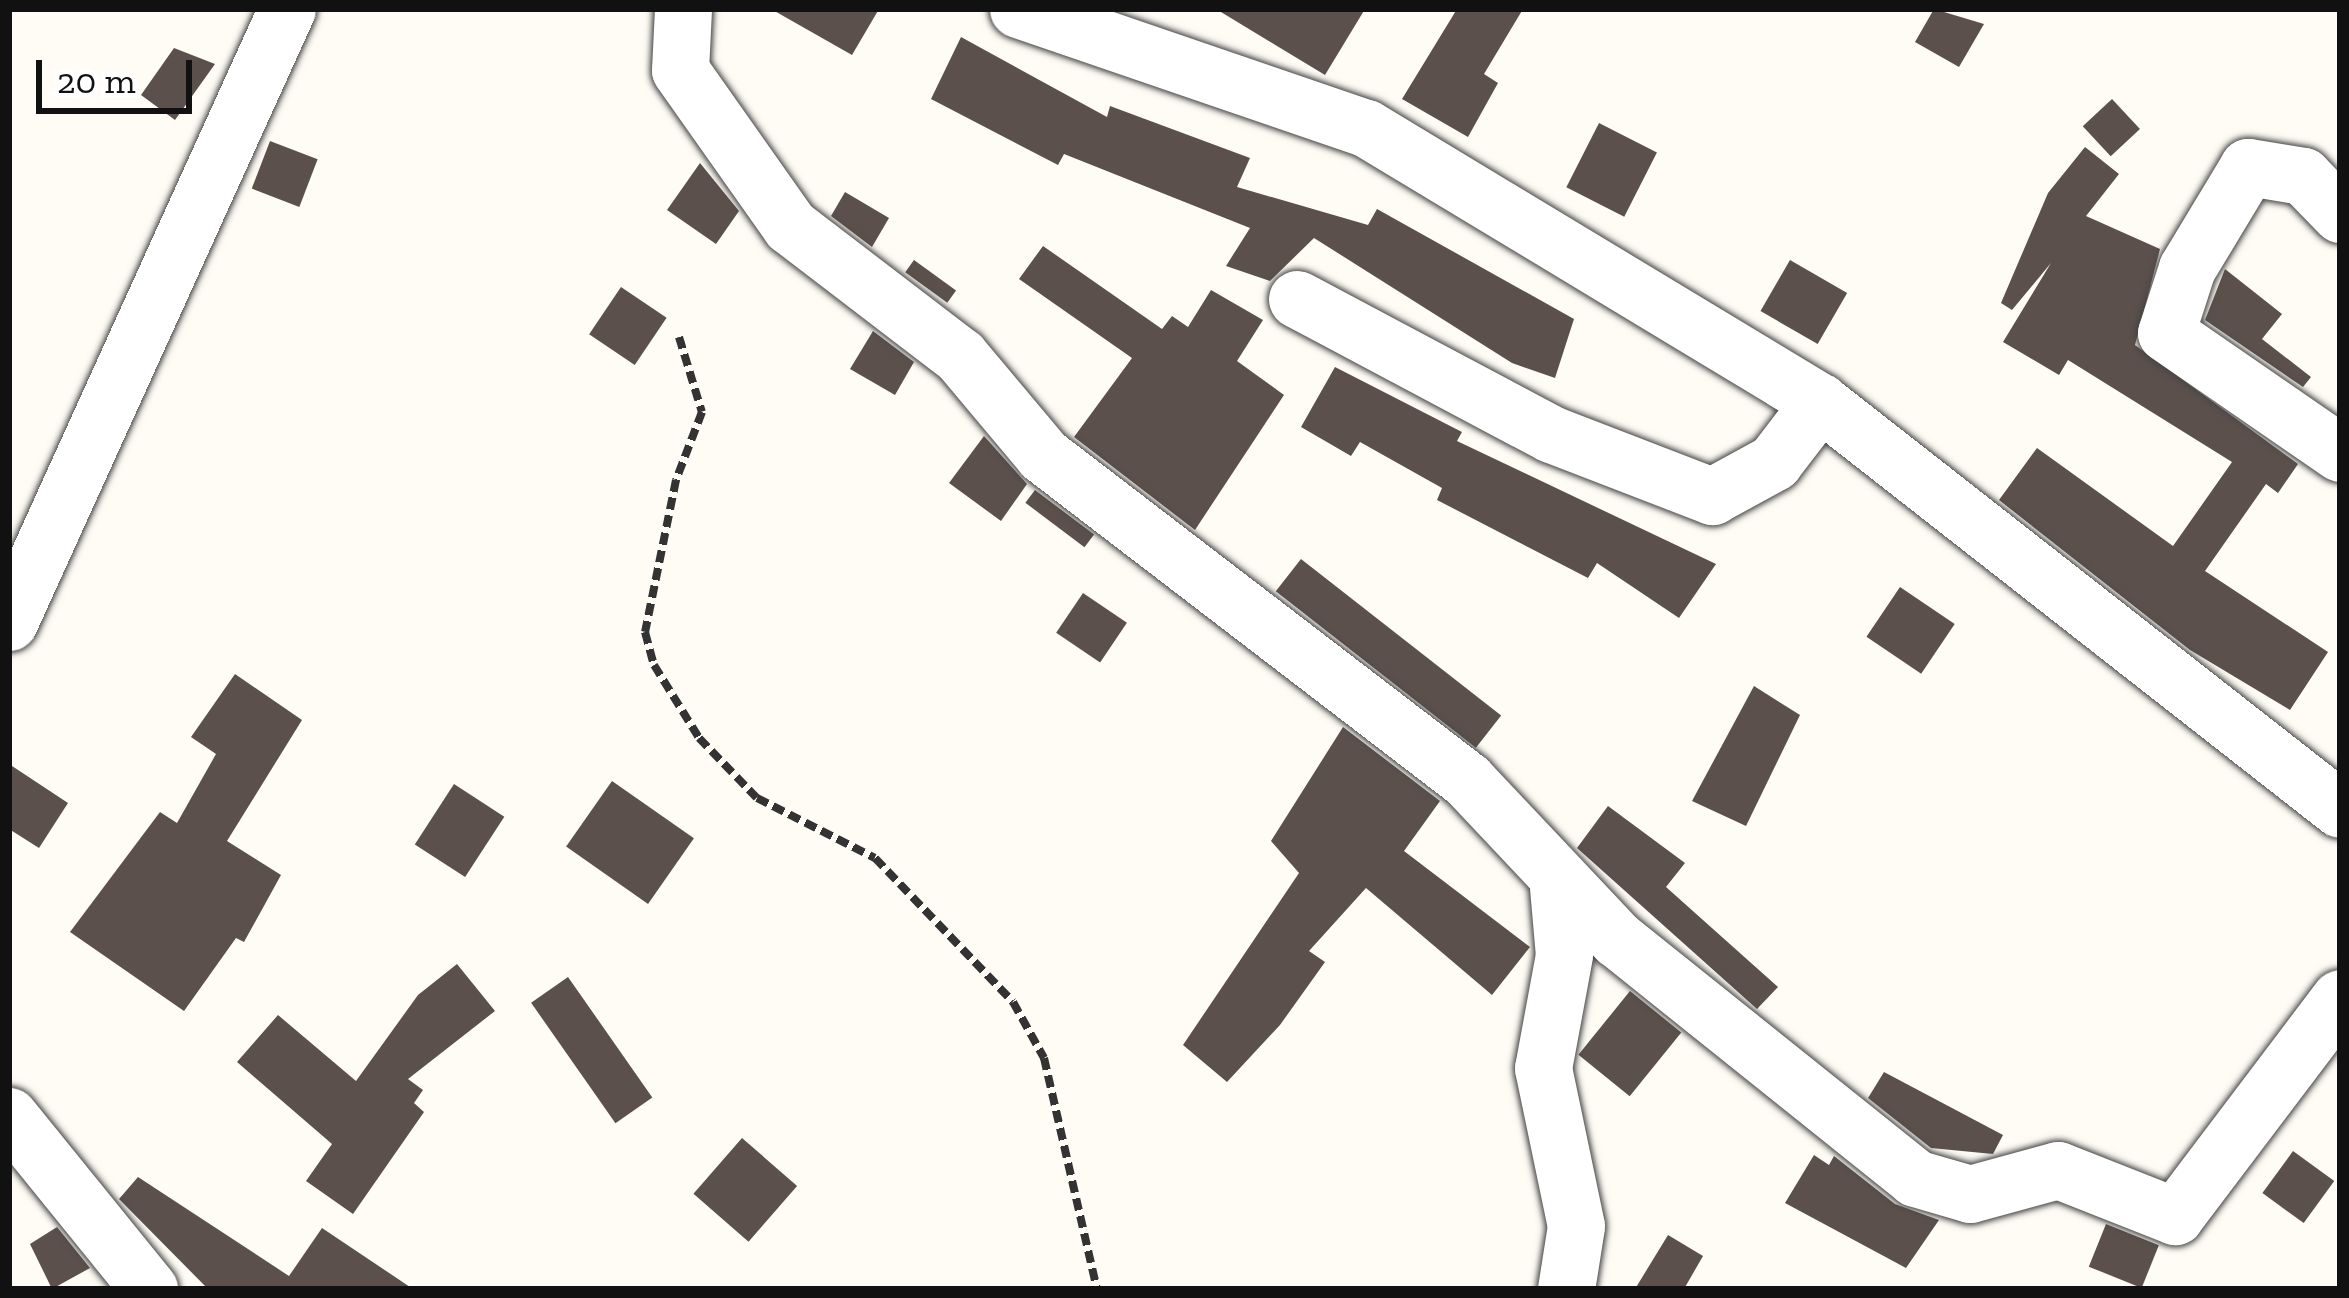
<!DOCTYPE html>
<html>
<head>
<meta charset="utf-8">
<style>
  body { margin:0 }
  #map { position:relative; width:2349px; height:1298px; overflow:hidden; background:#fffcf5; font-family:"Zilla Slab",serif }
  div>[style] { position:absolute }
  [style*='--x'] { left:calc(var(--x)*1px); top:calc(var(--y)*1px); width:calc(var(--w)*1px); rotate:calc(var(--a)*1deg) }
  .building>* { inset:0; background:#5b504c; transform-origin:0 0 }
  .path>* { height:8px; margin-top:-4px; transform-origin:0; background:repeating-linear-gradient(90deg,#333 0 12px,transparent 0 18px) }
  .roads { filter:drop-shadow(0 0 3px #444) drop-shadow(0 0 3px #444) }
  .minor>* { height:57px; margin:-28.5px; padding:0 28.5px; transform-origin:28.5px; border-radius:28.5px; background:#fff }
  span { translate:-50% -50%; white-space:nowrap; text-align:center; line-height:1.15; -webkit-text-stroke:12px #fff; paint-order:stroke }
  .frame { position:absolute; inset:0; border:12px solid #111; pointer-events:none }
  .scale { position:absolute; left:36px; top:60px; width:156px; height:54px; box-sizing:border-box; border:6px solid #111; border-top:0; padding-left:15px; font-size:36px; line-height:42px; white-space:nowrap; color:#111; -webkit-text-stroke:9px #fff; paint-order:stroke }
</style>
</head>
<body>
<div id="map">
  <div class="building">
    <i style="clip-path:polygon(771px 9px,879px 9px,852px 55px)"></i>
    <i style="clip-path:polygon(1216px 9px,1365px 9px,1325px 75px)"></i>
    <i style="clip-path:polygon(1457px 9px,1523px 9px,1484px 74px,1498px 83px,1468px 137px,1402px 99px)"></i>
    <i style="clip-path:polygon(1934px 9px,1984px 24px,1959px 67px,1915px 42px)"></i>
    <i style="clip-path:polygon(961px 37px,1107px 117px,1110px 106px,1250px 158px,1237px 187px,1368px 225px,1377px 209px,1574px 319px,1555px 378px,1512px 363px,1314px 238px,1270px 281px,1226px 266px,1250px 228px,1064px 154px,1058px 165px,931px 99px)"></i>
    <i style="clip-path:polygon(174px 48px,215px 64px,175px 120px,141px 95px)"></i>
    <i style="left:2112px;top:99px;width:41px;height:40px;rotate:47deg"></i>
    <i style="left:1599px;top:123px;width:65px;height:72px;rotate:27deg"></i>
    <i style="left:270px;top:141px;width:51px;height:51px;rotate:21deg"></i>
    <i style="clip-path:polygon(2085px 147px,2119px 174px,2086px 216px,2160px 249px,2135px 345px,2298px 464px,2278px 493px,2266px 484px,2205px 571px,2328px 652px,2290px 710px,2190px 650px,1999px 500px,2037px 448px,2173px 546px,2232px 462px,2068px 360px,2059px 375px,2003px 342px,2051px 263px,2012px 310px,2001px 303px,2048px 193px)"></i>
    <i style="clip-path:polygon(700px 163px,739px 211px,716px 244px,667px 210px)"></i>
    <i style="clip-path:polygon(845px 192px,889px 218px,872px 247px,831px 216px)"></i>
    <i style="clip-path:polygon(1043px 246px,1162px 329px,1172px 316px,1188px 327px,1211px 290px,1263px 320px,1237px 361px,1284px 395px,1195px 530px,1074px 437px,1132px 358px,1019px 279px)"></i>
    <i style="left:914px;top:260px;width:52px;height:15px;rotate:36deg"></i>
    <i style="left:1790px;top:260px;width:66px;height:59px;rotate:30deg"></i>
    <i style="clip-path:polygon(2225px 269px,2282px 314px,2262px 339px,2311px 377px,2303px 387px,2205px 320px)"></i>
    <i style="left:621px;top:287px;width:55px;height:57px;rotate:34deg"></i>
    <i style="clip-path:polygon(873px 331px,914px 362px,895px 395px,850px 369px)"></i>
    <i style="clip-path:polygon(1335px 367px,1462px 432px,1457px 441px,1716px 564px,1679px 618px,1597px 563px,1588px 578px,1437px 500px,1442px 488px,1360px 442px,1351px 456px,1301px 427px)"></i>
    <i style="clip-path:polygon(984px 436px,1027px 484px,1001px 521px,949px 483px)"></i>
    <i style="left:1035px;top:490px;width:74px;height:16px;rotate:37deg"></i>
    <i style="left:1301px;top:559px;width:254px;height:41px;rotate:38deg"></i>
    <i style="left:1900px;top:587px;width:66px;height:60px;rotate:34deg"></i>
    <i style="left:1083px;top:593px;width:53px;height:48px;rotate:34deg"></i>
    <i style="clip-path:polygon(235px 674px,302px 720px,227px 841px,281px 875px,244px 942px,236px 938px,184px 1011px,70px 932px,160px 812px,177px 823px,216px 754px,191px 737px)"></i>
    <i style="clip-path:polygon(1754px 686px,1800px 715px,1746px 826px,1692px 801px)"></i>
    <i style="clip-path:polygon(1343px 727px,1440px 801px,1404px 851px,1530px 947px,1492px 995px,1366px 888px,1309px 951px,1325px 962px,1280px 1025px,1227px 1082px,1183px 1045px,1299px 873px,1271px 841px)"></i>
    <i style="clip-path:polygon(9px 764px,68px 803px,39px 848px,9px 829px)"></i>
    <i style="left:612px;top:781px;width:100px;height:80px;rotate:35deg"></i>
    <i style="left:454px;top:784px;width:60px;height:72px;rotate:33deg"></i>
    <i style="clip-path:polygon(1608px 806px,1685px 863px,1666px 887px,1778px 987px,1757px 1009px,1577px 848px)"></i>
    <i style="clip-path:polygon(457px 964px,495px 1011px,408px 1079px,423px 1090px,414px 1103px,424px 1112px,353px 1214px,306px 1181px,332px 1144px,237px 1062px,278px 1015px,356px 1081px,418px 995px)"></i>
    <i style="left:568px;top:977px;width:147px;height:45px;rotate:55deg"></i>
    <i style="left:1630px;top:991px;width:66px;height:82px;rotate:39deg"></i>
    <i style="clip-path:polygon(1884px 1072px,2003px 1135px,1993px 1154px,1931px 1148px,1868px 1098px)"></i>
    <i style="left:742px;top:1138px;width:73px;height:74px;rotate:41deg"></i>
    <i style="left:2293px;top:1151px;width:51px;height:52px;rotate:36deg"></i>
    <i style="clip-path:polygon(1814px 1155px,1829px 1165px,1834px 1156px,1895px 1204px,1939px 1220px,1906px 1268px,1785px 1203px)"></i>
    <i style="clip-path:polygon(138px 1177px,289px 1276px,322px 1228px,413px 1289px,208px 1289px,119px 1199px)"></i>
    <i style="left:2106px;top:1224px;width:57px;height:46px;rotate:22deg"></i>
    <i style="clip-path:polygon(57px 1227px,90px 1268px,52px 1289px,30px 1244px)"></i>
    <i style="clip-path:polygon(1668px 1235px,1703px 1256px,1684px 1289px,1635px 1289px)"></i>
  </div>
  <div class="path">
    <i style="--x:679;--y:337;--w:78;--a:73"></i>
    <i style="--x:702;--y:412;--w:73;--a:110.9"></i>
    <i style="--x:676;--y:480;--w:155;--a:101.5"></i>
    <i style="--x:645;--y:632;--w:34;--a:75"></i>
    <i style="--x:654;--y:665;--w:86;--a:58.3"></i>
    <i style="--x:699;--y:738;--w:83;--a:46"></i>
    <i style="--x:757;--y:798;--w:132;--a:27"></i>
    <i style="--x:875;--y:858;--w:199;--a:46.2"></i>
    <i style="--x:1013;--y:1002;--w:64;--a:61"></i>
    <i style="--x:1044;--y:1058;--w:237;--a:77.1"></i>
  </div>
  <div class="roads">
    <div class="minor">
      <i style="--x:683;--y:9;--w:61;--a:92.8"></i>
      <i style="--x:680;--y:70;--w:191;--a:54.8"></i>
      <i style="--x:790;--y:226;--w:214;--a:37.4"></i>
      <i style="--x:960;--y:356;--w:129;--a:50"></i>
      <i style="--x:1043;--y:455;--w:534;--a:37.47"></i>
      <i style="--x:1467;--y:780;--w:219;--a:46.7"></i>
      <i style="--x:1617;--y:939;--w:382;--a:38.7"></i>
      <i style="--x:1915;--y:1178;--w:57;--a:16.2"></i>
      <i style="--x:1970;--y:1194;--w:91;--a:-15.3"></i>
      <i style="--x:2058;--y:1170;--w:126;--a:21.5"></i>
      <i style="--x:2175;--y:1216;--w:273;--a:-52.9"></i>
      <i style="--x:1018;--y:9;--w:368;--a:18.9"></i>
      <i style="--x:1366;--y:128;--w:530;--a:31.11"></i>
      <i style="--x:1820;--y:402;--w:660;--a:38.05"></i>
      <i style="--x:2340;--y:214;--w:53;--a:-134.2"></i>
      <i style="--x:2303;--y:176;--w:56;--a:-170.7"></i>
      <i style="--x:2248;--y:167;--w:118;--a:121.1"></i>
      <i style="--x:2187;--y:268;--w:68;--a:107.9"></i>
      <i style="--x:2166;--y:333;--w:211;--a:34.6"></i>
      <i style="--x:1297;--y:299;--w:288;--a:28"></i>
      <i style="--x:1551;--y:434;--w:173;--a:21.1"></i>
      <i style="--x:1712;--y:496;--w:71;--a:-28.7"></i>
      <i style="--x:1774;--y:462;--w:76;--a:-52.5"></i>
      <i style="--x:9;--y:622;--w:673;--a:-65.61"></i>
      <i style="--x:1558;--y:887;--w:68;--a:85"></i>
      <i style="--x:1564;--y:955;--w:115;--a:100.5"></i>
      <i style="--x:1543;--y:1068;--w:161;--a:78.2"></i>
      <i style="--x:1576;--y:1226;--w:64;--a:99"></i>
      <i style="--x:9;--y:1116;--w:223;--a:51"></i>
    </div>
  </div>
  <div class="frame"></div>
  <div class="scale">20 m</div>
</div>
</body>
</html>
